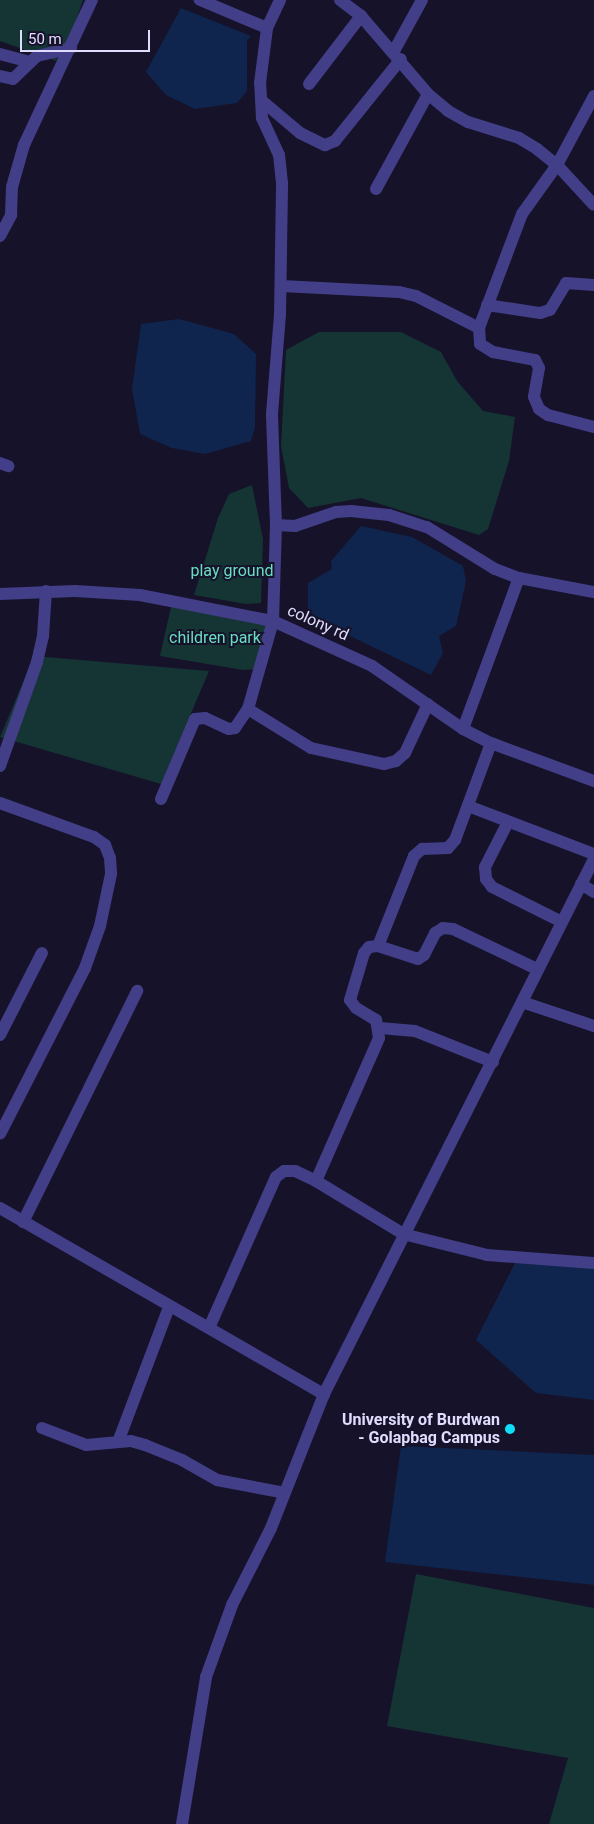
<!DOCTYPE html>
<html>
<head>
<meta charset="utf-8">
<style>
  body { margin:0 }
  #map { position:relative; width:594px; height:1824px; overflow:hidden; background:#16122a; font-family:Roboto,sans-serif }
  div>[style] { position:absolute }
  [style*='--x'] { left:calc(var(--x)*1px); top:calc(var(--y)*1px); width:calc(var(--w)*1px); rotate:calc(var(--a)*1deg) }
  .green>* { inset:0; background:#153434 }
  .water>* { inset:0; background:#0f254d }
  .street>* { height:12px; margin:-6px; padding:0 6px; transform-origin:6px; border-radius:6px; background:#423e88 }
  .dots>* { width:14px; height:14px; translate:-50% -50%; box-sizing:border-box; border:2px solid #16122a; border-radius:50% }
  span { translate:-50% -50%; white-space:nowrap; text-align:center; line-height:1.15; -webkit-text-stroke:4px #16122a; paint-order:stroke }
  .park-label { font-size:16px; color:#68dec2 }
  .street-label { font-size:16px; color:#e0dcfe }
  .poi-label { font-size:16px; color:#e0dcfe; font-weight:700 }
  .right { translate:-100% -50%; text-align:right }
  .scale { position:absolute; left:20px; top:30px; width:130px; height:22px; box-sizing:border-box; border:2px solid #e0dcfe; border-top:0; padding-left:6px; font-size:15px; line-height:18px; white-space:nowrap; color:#e0dcfe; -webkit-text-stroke:4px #16122a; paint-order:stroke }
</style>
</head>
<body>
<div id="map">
  <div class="green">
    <i style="clip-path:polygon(0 0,83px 0,71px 35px,56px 61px,0 41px)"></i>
    <i style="clip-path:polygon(319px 332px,401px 332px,441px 352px,457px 381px,483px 411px,515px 417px,509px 461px,488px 529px,479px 535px,361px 498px,308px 508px,289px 488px,281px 446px,286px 350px)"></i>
    <i style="clip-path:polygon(252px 485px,263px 539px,261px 603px,246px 604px,194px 595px,218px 518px,229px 494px)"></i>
    <i style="clip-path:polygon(171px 607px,269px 623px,258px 669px,243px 670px,160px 656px)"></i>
    <i style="clip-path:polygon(34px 656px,209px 671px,161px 784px,0 737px)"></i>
    <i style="clip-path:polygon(416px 1574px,594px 1608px,594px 1824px,549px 1824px,568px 1758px,387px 1726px)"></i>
  </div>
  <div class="water">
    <i style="clip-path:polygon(181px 8px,251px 36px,247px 40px,247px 91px,237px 103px,195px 109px,166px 95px,146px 72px)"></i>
    <i style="clip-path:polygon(179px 319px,234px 334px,256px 354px,255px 427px,251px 441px,205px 454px,172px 448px,140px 434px,132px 389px,141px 324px)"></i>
    <i style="clip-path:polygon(361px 526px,412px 537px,463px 566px,466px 581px,456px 626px,439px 636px,443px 653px,431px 675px,321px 622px,308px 609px,308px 583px,332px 569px,331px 561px)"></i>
    <i style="clip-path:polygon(517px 1259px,594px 1267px,594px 1400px,536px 1393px,476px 1340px)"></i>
    <i style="clip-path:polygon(401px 1446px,594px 1455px,594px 1585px,385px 1562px)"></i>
  </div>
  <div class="street">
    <i style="--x:340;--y:0;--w:26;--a:37"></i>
    <i style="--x:361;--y:16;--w:103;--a:49.3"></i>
    <i style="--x:428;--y:94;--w:26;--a:40"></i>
    <i style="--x:448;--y:111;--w:23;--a:29"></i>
    <i style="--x:468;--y:122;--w:53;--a:17.4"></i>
    <i style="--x:519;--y:138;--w:21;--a:31"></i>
    <i style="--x:537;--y:149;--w:26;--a:39"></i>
    <i style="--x:557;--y:165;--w:54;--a:47.2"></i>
    <i style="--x:267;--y:28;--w:31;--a:-65"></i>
    <i style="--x:394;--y:51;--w:58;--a:-61.2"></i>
    <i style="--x:0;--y:54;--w:30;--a:15"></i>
    <i style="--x:0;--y:76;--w:13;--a:13"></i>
    <i style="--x:13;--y:79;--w:33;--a:-44"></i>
    <i style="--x:37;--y:56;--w:35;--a:-13"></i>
    <i style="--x:309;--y:84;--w:86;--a:-52.6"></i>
    <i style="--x:594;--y:96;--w:78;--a:118.2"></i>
    <i style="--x:557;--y:165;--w:60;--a:125.5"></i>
    <i style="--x:522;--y:214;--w:122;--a:110.7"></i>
    <i style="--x:479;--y:328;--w:16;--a:86"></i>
    <i style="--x:480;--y:344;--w:15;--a:32"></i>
    <i style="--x:493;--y:352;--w:43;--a:10.8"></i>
    <i style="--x:535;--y:360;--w:9;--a:63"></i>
    <i style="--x:539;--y:368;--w:29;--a:100"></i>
    <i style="--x:534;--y:397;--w:13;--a:67"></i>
    <i style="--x:539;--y:409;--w:11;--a:34"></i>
    <i style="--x:548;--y:415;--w:48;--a:14.6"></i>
    <i style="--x:261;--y:100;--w:51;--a:40.2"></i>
    <i style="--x:300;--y:133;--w:28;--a:26"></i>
    <i style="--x:325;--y:145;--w:11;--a:-22"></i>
    <i style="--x:335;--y:141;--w:105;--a:-51.2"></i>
    <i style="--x:376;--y:189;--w:108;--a:-61.3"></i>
    <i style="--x:0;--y:236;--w:24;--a:-62"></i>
    <i style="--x:11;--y:215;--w:28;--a:-88"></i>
    <i style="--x:12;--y:187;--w:44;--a:-74.1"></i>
    <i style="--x:24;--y:145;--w:160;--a:-64.9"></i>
    <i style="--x:282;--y:286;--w:117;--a:2.9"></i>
    <i style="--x:399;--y:292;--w:17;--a:13"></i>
    <i style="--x:416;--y:296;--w:71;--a:26.9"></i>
    <i style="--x:487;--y:305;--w:54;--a:8.6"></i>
    <i style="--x:540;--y:313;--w:10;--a:-17"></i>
    <i style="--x:550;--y:310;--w:31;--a:-59"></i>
    <i style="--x:566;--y:283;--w:28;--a:4"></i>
    <i style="--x:0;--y:463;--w:9;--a:21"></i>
    <i style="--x:276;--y:525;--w:19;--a:3"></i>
    <i style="--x:295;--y:526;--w:43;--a:-18.9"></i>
    <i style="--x:336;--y:512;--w:15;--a:-4"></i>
    <i style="--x:351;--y:511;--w:38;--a:6"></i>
    <i style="--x:389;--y:515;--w:40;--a:18"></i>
    <i style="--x:427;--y:527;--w:80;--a:31.7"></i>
    <i style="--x:495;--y:569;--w:26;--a:21"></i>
    <i style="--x:519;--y:578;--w:76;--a:10.6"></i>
    <i style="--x:0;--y:594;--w:75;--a:-2.3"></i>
    <i style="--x:75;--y:591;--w:65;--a:3.5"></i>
    <i style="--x:140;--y:595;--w:136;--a:11.1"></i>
    <i style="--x:273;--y:621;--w:109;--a:24.4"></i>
    <i style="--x:372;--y:666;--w:111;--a:34.7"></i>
    <i style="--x:463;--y:729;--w:31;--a:27"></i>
    <i style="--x:491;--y:743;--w:110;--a:20.3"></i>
    <i style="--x:248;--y:709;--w:74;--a:31.8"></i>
    <i style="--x:311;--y:748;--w:75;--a:12.4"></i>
    <i style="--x:384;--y:764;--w:12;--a:-14"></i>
    <i style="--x:396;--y:761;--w:12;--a:-42"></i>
    <i style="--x:405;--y:753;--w:54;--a:-64.9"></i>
    <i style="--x:463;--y:729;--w:161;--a:-69.7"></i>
    <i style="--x:0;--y:766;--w:110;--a:-70.4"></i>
    <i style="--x:37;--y:662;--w:27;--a:-77"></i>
    <i style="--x:43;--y:636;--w:45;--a:-86.2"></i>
    <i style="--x:161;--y:799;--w:87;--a:-67"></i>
    <i style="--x:195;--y:719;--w:10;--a:-6"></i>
    <i style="--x:205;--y:718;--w:26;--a:25"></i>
    <i style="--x:229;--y:729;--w:6;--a:-9"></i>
    <i style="--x:235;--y:728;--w:23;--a:-56"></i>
    <i style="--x:248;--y:709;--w:91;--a:-74.1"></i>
    <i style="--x:273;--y:621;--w:96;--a:-88.2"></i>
    <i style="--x:276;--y:525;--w:111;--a:-92.1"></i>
    <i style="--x:272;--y:414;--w:99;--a:-85.4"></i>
    <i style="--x:280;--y:315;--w:132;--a:-89.1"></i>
    <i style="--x:282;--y:183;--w:28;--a:-96"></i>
    <i style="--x:279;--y:155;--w:41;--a:-114.7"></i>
    <i style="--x:262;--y:118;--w:35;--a:-93"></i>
    <i style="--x:260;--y:83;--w:55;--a:-82.7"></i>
    <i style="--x:267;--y:28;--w:73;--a:-157.3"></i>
    <i style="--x:0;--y:803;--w:100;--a:19.9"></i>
    <i style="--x:94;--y:837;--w:14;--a:36"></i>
    <i style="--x:105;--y:845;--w:14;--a:69"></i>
    <i style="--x:110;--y:858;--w:16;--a:86"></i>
    <i style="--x:111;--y:874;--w:53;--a:101.9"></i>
    <i style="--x:100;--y:926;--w:45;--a:109.7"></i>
    <i style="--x:85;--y:968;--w:186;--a:117.1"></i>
    <i style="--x:468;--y:806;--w:135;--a:20.9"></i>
    <i style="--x:508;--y:822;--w:51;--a:117.1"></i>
    <i style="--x:485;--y:867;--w:12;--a:85"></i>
    <i style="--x:486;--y:879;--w:10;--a:53"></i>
    <i style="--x:492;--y:887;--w:78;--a:26.6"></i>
    <i style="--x:581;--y:884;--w:15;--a:32"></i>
    <i style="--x:378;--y:946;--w:97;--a:-68.2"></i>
    <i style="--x:414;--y:856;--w:11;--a:-41"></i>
    <i style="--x:422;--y:849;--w:26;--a:-2"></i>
    <i style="--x:448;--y:848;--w:11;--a:-49"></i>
    <i style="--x:455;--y:840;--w:103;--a:-69.6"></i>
    <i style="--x:522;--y:1002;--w:76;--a:18.4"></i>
    <i style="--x:380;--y:1028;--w:35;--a:5"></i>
    <i style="--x:415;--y:1031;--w:84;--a:21.7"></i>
    <i style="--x:0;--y:1035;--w:92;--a:-62.9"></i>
    <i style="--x:316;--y:1181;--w:156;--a:-66.2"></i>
    <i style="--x:379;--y:1038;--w:18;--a:-99"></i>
    <i style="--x:376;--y:1020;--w:23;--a:-149"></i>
    <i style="--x:356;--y:1008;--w:10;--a:-127"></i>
    <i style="--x:350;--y:1000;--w:49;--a:-73.4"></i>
    <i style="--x:364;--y:953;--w:8;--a:-50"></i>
    <i style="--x:369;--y:947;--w:9;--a:-6"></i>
    <i style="--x:378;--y:946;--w:42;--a:18"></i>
    <i style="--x:418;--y:959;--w:7;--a:-34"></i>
    <i style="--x:424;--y:955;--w:25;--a:-63"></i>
    <i style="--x:435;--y:933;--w:9;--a:-32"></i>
    <i style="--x:443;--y:928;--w:10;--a:6"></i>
    <i style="--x:453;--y:929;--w:93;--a:25.5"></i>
    <i style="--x:0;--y:1208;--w:374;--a:29.9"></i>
    <i style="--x:23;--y:1222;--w:258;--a:-63.7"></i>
    <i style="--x:209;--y:1328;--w:165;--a:-66.1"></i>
    <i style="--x:276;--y:1177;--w:10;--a:-37"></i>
    <i style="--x:284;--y:1171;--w:11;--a:0"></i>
    <i style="--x:295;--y:1171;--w:23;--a:25"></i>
    <i style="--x:316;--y:1181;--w:102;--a:31.3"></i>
    <i style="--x:403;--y:1234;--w:87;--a:14"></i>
    <i style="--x:487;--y:1255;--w:107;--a:4.3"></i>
    <i style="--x:42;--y:1428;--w:47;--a:21.1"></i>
    <i style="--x:86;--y:1445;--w:45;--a:-5.1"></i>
    <i style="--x:131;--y:1441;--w:15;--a:16"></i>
    <i style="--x:145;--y:1445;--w:40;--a:22"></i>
    <i style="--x:182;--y:1460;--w:40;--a:29.7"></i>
    <i style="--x:217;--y:1480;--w:69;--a:10.8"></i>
    <i style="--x:118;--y:1442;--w:144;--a:-69.3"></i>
    <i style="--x:182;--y:1824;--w:149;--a:-80.7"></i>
    <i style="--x:206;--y:1677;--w:77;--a:-70.1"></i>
    <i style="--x:232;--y:1605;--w:86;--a:-63.1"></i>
    <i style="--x:271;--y:1528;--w:144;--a:-68.4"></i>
    <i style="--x:324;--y:1394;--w:599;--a:-63.22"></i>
  </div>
  <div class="dots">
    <i style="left:510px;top:1429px;background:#0edef8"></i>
  </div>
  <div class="park-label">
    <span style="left:232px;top:571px">play ground</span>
    <span style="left:215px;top:638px">children park</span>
  </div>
  <div class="street-label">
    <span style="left:318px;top:623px;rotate:24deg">colony rd</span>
  </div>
  <div class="poi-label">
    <span class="right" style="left:500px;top:1429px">University of Burdwan<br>- Golapbag Campus</span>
  </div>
  <div class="scale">50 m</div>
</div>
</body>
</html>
